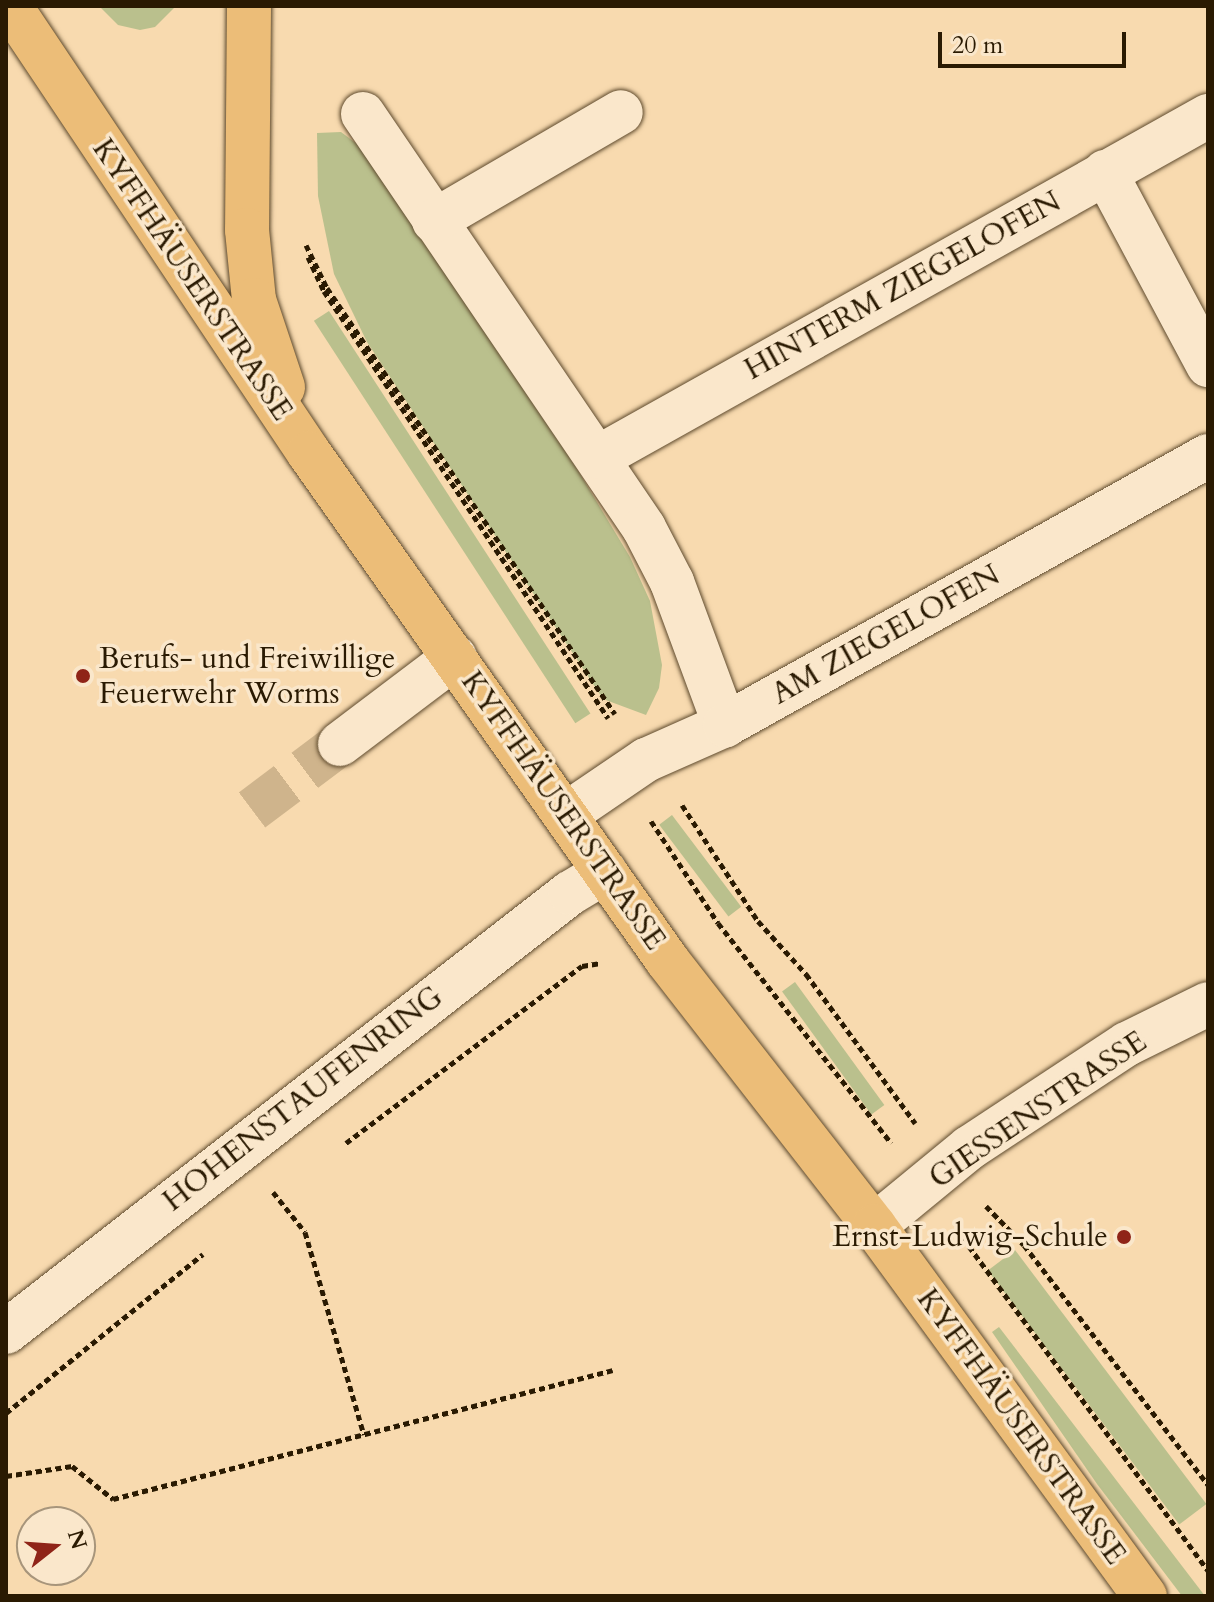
<!DOCTYPE html>
<html>
<head>
<meta charset="utf-8">
<style>
  body { margin:0 }
  #map { position:relative; width:1214px; height:1602px; overflow:hidden; background:#f8daaf; font-family:Cardo,serif }
  div>[style] { position:absolute }
  [style*='--x'] { left:calc(var(--x)*1px); top:calc(var(--y)*1px); width:calc(var(--w)*1px); rotate:calc(var(--a)*1deg) }
  .green>* { inset:0; background:#bac08d; transform-origin:0 0 }
  .minor-tunnel>* { height:44px; margin-top:-22px; transform-origin:0; background:repeating-linear-gradient(90deg,#cfb48c 0 44px,transparent 0 66px) }
  .path>* { height:5px; margin-top:-2.5px; transform-origin:0; background:repeating-linear-gradient(90deg,#2a1a02 0 6px,transparent 0 10px) }
  .roads { filter:drop-shadow(0 0 2px #5e4a2d) drop-shadow(0 0 2px #5e4a2d) }
  .minor>* { height:44px; margin:-22px; padding:0 22px; transform-origin:22px; border-radius:22px; background:#fae7cb }
  .major>* { height:44px; margin:-22px; padding:0 22px; transform-origin:22px; border-radius:22px; background:#ecbd78 }
  .dots>* { width:22px; height:22px; translate:-50% -50%; box-sizing:border-box; border:4px solid #fae7cb; border-radius:50% }
  span { translate:-50% -50%; white-space:nowrap; text-align:center; line-height:1.15; -webkit-text-stroke:7px #fae7cb; paint-order:stroke }
  .street-label { font-size:30px; color:#2a1a02 }
  .poi-label { font-size:30px; color:#2a1a02 }
  .left { translate:0 -50%; text-align:left }
  .right { translate:-100% -50%; text-align:right }
  .frame { position:absolute; inset:0; border:8px solid #2a1a02; pointer-events:none }
  .north { position:absolute; left:16px; top:1506px; width:80px; height:80px; box-sizing:border-box; background:#fae7cb; border:2px solid #a7957b; border-radius:50%; rotate:73deg; font-size:22px; font-weight:700; line-height:32px; text-align:center; color:#2a1a02 }
  .north::after { content:''; display:block; margin:auto; width:28px; height:36px; background:#8f2418; clip-path:polygon(50% 0,100% 100%,50% 72%,0 100%) }
  .scale { position:absolute; left:938px; top:32px; width:188px; height:36px; box-sizing:border-box; border:4px solid #2a1a02; border-top:0; padding-left:10px; font-size:24px; line-height:28px; white-space:nowrap; color:#2a1a02; -webkit-text-stroke:6px #fae7cb; paint-order:stroke }
</style>
</head>
<body>
<div id="map">
  <div class="green">
    <i style="clip-path:polygon(99px 6px,176px 6px,155px 27px,140px 30px,118px 25px)"></i>
    <i style="clip-path:polygon(341px 132px,357px 144px,577px 469px,630px 557px,650px 601px,662px 665px,659px 688px,646px 715px,603px 699px,367px 342px,334px 274px,318px 196px,317px 133px)"></i>
    <i style="left:329px;top:311px;width:480px;height:18px;rotate:57deg"></i>
    <i style="left:672px;top:815px;width:115px;height:16px;rotate:53deg"></i>
    <i style="left:795px;top:982px;width:152px;height:16px;rotate:54deg"></i>
    <i style="left:1015px;top:1250px;width:318px;height:34px;rotate:53deg"></i>
    <i style="clip-path:polygon(999px 1327px,1205px 1596px,1182px 1596px,1097px 1484px,992px 1332px)"></i>
  </div>
  <div class="minor-tunnel">
    <i style="--x:252;--y:810;--w:110;--a:-36.9"></i>
  </div>
  <div class="path">
    <i style="--x:306;--y:245;--w:48;--a:64"></i>
    <i style="--x:327;--y:288;--w:514;--a:55.94"></i>
    <i style="--x:308;--y:257;--w:38;--a:65"></i>
    <i style="--x:324;--y:291;--w:513;--a:56.37"></i>
    <i style="--x:682;--y:805;--w:139;--a:56.8"></i>
    <i style="--x:758;--y:921;--w:72;--a:47.8"></i>
    <i style="--x:806;--y:974;--w:185;--a:53.8"></i>
    <i style="--x:651;--y:821;--w:122;--a:56.7"></i>
    <i style="--x:718;--y:923;--w:280;--a:51.8"></i>
    <i style="--x:346;--y:1143;--w:295;--a:-36.9"></i>
    <i style="--x:582;--y:966;--w:19;--a:-9"></i>
    <i style="--x:273;--y:1192;--w:51;--a:51.3"></i>
    <i style="--x:305;--y:1232;--w:211;--a:73.8"></i>
    <i style="--x:986;--y:1206;--w:54;--a:45.7"></i>
    <i style="--x:1024;--y:1245;--w:302;--a:52.5"></i>
    <i style="--x:957;--y:1230;--w:423;--a:53.6"></i>
    <i style="--x:6;--y:1413;--w:253;--a:-38.9"></i>
    <i style="--x:6;--y:1476;--w:67;--a:-8.6"></i>
    <i style="--x:72;--y:1466;--w:53;--a:38.8"></i>
    <i style="--x:113;--y:1499;--w:516;--a:-14.47"></i>
  </div>
  <div class="roads">
    <div class="minor">
      <i style="--x:363;--y:114;--w:500;--a:55.83"></i>
      <i style="--x:644;--y:528;--w:61;--a:62.6"></i>
      <i style="--x:672;--y:582;--w:153;--a:69.7"></i>
      <i style="--x:1105;--y:172;--w:219;--a:61.9"></i>
      <i style="--x:434;--y:221;--w:216;--a:-30.2"></i>
      <i style="--x:599;--y:457;--w:698;--a:-29.25"></i>
      <i style="--x:340;--y:744;--w:144;--a:-37.1"></i>
      <i style="--x:565;--y:815;--w:98;--a:-34.2"></i>
      <i style="--x:646;--y:760;--w:86;--a:-23.9"></i>
      <i style="--x:725;--y:725;--w:553;--a:-29.12"></i>
      <i style="--x:874;--y:1226;--w:123;--a:-39.4"></i>
      <i style="--x:969;--y:1148;--w:189;--a:-33.4"></i>
      <i style="--x:1127;--y:1044;--w:90;--a:-26.3"></i>
      <i style="--x:6;--y:1332;--w:715;--a:-37.9"></i>
      <i style="--x:570;--y:893;--w:41;--a:-31"></i>
    </div>
    <div class="major">
      <i style="--x:10;--y:6;--w:538;--a:56.22"></i>
      <i style="--x:309;--y:453;--w:621;--a:54.77"></i>
      <i style="--x:667;--y:960;--w:337;--a:52.1"></i>
      <i style="--x:874;--y:1226;--w:459;--a:53.8"></i>
      <i style="--x:249;--y:6;--w:224;--a:90.5"></i>
      <i style="--x:247;--y:230;--w:70;--a:84.3"></i>
      <i style="--x:254;--y:300;--w:92;--a:71.6"></i>
    </div>
  </div>
  <div class="dots">
    <i style="left:83px;top:676px;background:#8f2418"></i>
    <i style="left:1124px;top:1237px;background:#8f2418"></i>
  </div>
  <div class="street-label">
    <span style="left:192px;top:280px;rotate:56deg">KYFFHÄUSERSTRASSE</span>
    <span style="left:903px;top:286px;rotate:-29deg">HINTERM ZIEGELOFEN</span>
    <span style="left:886px;top:635px;rotate:-29deg">AM ZIEGELOFEN</span>
    <span style="left:563px;top:811px;rotate:55deg">KYFFHÄUSERSTRASSE</span>
    <span style="left:303px;top:1099px;rotate:-38deg">HOHENSTAUFENRING</span>
    <span style="left:1038px;top:1110px;rotate:-34deg">GIESSENSTRASSE</span>
    <span style="left:1021px;top:1427px;rotate:54deg">KYFFHÄUSERSTRASSE</span>
  </div>
  <div class="poi-label">
    <span class="left" style="left:99px;top:676px">Berufs- und Freiwillige<br>Feuerwehr Worms</span>
    <span class="right" style="left:1108px;top:1237px">Ernst-Ludwig-Schule</span>
  </div>
  <div class="frame"></div>
  <div class="north">N</div>
  <div class="scale">20 m</div>
</div>
</body>
</html>
